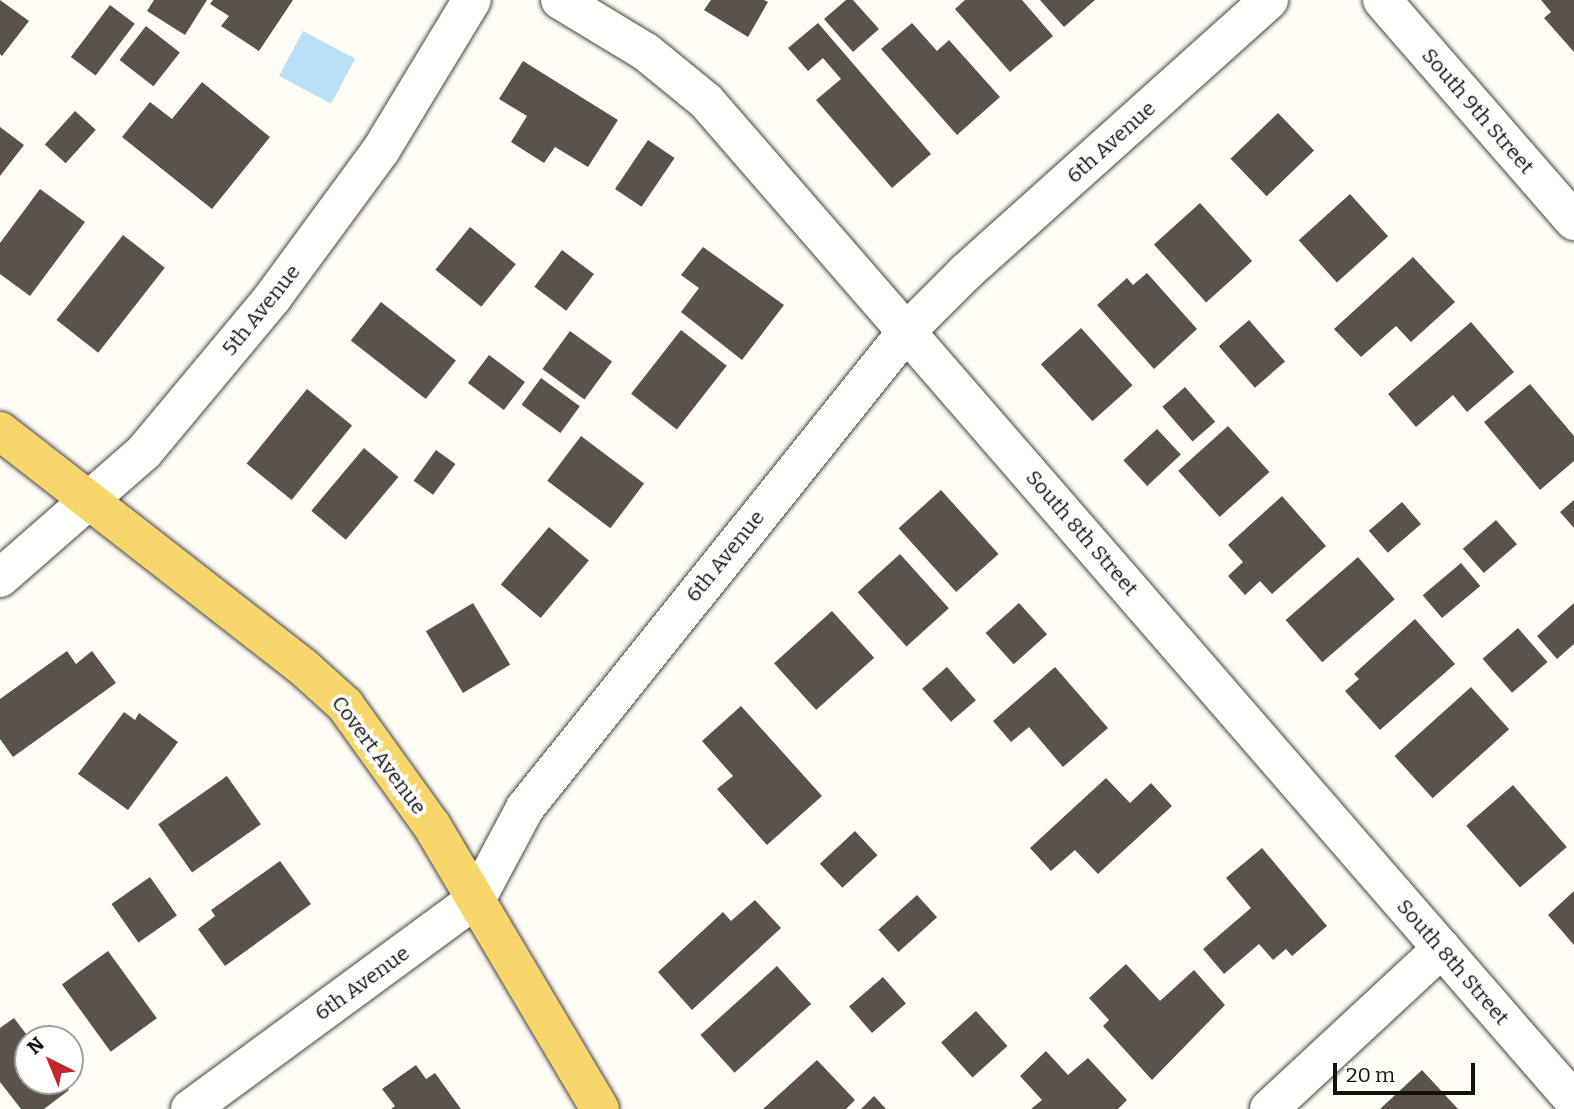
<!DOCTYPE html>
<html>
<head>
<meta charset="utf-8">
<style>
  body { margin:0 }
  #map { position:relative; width:1574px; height:1109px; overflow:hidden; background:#fffdf5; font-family:Bitter,serif }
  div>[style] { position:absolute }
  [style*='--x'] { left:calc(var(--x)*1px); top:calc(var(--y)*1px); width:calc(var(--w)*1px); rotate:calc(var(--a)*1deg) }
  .water>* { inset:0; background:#b9e0f7; transform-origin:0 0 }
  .building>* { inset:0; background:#5a524d; transform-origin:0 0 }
  .roads { filter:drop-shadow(0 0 2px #444) drop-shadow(0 0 2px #444) }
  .minor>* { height:38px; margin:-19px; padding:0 19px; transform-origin:19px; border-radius:19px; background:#fff }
  .major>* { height:38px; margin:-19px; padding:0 19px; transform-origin:19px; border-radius:19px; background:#f9d66b }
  span { translate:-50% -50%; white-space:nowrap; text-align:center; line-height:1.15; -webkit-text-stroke:7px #fff; paint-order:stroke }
  .street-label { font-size:21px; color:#111 }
  .north { position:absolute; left:14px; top:1025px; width:70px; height:70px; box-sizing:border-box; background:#fff; border:2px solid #a0a0a0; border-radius:50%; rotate:317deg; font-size:19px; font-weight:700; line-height:28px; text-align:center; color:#111 }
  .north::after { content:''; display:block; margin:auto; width:24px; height:32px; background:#c4262e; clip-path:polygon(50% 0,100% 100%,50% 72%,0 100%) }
  .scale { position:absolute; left:1333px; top:1063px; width:142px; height:32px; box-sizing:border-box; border:4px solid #111; border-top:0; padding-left:9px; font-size:21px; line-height:24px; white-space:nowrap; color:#111; -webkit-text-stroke:5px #fff; paint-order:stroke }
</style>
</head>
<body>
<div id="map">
  <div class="water">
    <i style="left:303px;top:31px;width:59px;height:51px;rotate:28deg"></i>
  </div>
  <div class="building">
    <i style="clip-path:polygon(0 0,29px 21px,2px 56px,0 54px)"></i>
    <i style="clip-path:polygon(154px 0,207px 0,185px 35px,147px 11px)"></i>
    <i style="clip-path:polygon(213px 0,293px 0,259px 51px,221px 26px,229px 16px,210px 4px)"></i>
    <i style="clip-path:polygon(711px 0,764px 0,768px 2px,748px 37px,704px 10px)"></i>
    <i style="clip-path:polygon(846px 0,853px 0,879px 29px,853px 52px,824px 19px)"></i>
    <i style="clip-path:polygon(965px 0,1022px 0,1053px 36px,1010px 72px,955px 9px)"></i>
    <i style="clip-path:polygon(1040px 0,1095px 0,1064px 27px)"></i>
    <i style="clip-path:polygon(1541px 0,1574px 0,1574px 52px,1544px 18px,1551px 12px)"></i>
    <i style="left:110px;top:5px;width:31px;height:65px;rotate:37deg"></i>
    <i style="clip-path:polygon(818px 23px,931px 154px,892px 188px,816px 100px,841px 79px,823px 58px,808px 71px,788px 48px)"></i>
    <i style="clip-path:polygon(912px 23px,937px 51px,949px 40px,1000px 97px,957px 135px,881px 49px)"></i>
    <i style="left:146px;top:26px;width:43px;height:43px;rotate:38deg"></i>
    <i style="clip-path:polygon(523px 61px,618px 120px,588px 167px,555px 147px,544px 163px,511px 142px,527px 116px,499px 99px)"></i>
    <i style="clip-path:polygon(202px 82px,270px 137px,212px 209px,122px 137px,150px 102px,172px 119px)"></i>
    <i style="left:75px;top:111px;width:28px;height:45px;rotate:42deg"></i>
    <i style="left:1278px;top:113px;width:52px;height:66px;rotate:46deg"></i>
    <i style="clip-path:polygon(0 127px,24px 145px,0 176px)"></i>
    <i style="left:648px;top:140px;width:32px;height:59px;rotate:34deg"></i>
    <i style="clip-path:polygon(40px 189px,85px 222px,30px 296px,0 274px,0 243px)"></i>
    <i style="left:1350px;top:194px;width:57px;height:69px;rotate:48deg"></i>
    <i style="left:1200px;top:203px;width:78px;height:62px;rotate:48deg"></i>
    <i style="left:470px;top:227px;width:59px;height:55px;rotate:39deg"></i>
    <i style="left:123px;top:235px;width:53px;height:108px;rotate:38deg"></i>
    <i style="clip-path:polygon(703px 247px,784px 305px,742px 360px,681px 312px,699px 288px,681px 275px)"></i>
    <i style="left:562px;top:250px;width:40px;height:46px;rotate:37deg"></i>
    <i style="clip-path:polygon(1413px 257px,1455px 302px,1411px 342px,1396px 326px,1361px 357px,1334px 329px)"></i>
    <i style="clip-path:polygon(1147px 273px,1197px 329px,1154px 369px,1097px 305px,1127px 278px,1133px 285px)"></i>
    <i style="left:381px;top:302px;width:95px;height:49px;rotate:38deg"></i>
    <i style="left:1249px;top:320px;width:55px;height:40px;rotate:49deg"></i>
    <i style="clip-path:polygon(1471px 322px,1514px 372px,1467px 412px,1453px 395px,1416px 427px,1388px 394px)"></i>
    <i style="left:1081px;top:328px;width:77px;height:54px;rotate:48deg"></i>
    <i style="left:681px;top:330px;width:58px;height:81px;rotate:38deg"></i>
    <i style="left:570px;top:331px;width:52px;height:47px;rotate:36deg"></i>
    <i style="left:489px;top:355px;width:45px;height:35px;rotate:37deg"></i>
    <i style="left:541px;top:378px;width:48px;height:33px;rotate:36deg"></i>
    <i style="clip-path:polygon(1530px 384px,1574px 436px,1574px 461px,1540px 490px,1484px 422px)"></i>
    <i style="left:1185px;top:387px;width:46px;height:30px;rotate:49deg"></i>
    <i style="left:307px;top:389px;width:58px;height:96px;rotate:39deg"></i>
    <i style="left:1228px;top:426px;width:62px;height:67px;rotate:48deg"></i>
    <i style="left:1157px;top:429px;width:35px;height:46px;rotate:47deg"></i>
    <i style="left:581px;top:436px;width:79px;height:56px;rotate:37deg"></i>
    <i style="left:364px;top:448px;width:45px;height:82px;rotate:40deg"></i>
    <i style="left:436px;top:450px;width:24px;height:38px;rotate:36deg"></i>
    <i style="left:941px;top:490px;width:86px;height:57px;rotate:48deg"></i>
    <i style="clip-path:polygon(1282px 496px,1326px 546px,1272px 594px,1260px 581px,1245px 595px,1228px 576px,1243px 562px,1228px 545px)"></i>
    <i style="clip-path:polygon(1574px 500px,1574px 528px,1560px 512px)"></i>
    <i style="left:1402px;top:502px;width:29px;height:44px;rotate:49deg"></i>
    <i style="left:1496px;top:520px;width:32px;height:44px;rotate:49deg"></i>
    <i style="left:549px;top:527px;width:52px;height:75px;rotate:40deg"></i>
    <i style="left:900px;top:554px;width:73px;height:57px;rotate:48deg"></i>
    <i style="left:1358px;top:557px;width:56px;height:96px;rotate:49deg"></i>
    <i style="left:1461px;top:563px;width:30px;height:50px;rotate:50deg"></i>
    <i style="left:473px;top:603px;width:72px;height:55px;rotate:59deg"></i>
    <i style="left:1019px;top:603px;width:42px;height:45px;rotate:48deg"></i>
    <i style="clip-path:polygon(1574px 603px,1574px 644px,1557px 659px,1537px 636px)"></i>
    <i style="left:832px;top:611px;width:63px;height:78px;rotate:48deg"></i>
    <i style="clip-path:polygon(1415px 619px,1455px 664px,1380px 730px,1345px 691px,1359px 679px,1354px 674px)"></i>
    <i style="left:1518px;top:628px;width:45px;height:47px;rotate:49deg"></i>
    <i style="clip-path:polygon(67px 651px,76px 664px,92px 651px,116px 683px,13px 757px,0 739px,0 699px)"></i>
    <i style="left:947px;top:667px;width:44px;height:33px;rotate:49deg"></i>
    <i style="clip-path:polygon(1055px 667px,1108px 728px,1063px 767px,1029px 727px,1011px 742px,993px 721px)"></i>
    <i style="left:1471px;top:687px;width:57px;height:103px;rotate:48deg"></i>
    <i style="clip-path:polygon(741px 706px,822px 796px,767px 845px,717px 789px,733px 776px,702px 741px)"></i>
    <i style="clip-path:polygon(124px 712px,135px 720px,139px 713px,178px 742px,128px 810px,78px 774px)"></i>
    <i style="left:227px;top:776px;width:59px;height:84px;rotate:55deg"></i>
    <i style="clip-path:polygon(1106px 778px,1130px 803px,1151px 783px,1172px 806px,1098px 874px,1075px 850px,1051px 871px,1030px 848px)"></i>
    <i style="left:1513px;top:785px;width:82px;height:62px;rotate:49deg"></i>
    <i style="left:855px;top:831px;width:33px;height:48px;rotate:47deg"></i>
    <i style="clip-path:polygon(1262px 848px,1327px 926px,1292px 956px,1286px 949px,1273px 960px,1259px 944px,1224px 974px,1203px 949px,1251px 908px,1226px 878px)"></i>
    <i style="clip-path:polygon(280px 861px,311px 904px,225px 966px,198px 929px,215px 916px,211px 910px)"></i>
    <i style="left:150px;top:877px;width:47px;height:47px;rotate:55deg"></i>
    <i style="clip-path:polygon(1574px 891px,1574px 945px,1548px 915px)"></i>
    <i style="left:917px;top:895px;width:30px;height:52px;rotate:48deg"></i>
    <i style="clip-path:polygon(755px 900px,781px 928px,692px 1010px,658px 972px,723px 912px,731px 921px)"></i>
    <i style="left:108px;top:951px;width:83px;height:57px;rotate:54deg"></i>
    <i style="clip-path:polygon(1126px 964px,1160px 1001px,1194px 970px,1225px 1005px,1152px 1080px,1103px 1026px,1109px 1020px,1089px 998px)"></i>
    <i style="left:777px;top:966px;width:51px;height:103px;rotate:48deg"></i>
    <i style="left:883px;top:977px;width:35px;height:45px;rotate:49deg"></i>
    <i style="left:976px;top:1011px;width:47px;height:47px;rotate:48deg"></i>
    <i style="clip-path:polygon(14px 1018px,30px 1039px,28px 1081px,62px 1081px,69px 1090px,44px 1109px,21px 1109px,0 1082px,0 1028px)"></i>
    <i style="clip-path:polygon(1046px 1051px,1068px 1075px,1088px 1058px,1127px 1100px,1118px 1109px,1031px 1109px,1042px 1100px,1020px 1076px)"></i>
    <i style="clip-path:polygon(817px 1060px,855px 1100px,846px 1109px,763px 1109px)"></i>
    <i style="clip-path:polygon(416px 1065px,426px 1079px,435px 1073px,461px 1109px,391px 1109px,395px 1106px,382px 1089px)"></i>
    <i style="clip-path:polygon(1422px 1070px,1458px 1109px,1380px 1109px)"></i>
    <i style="clip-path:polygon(874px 1096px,886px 1109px,861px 1109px)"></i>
  </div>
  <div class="roads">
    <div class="minor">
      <i style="--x:560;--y:0;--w:100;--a:31.2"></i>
      <i style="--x:646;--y:52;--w:77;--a:39.2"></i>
      <i style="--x:706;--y:101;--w:1324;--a:49.04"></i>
      <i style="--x:1382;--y:0;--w:293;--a:49"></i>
      <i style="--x:0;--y:578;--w:191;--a:-41.2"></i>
      <i style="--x:144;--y:452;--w:202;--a:-50.2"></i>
      <i style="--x:273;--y:297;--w:182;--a:-53.7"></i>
      <i style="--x:381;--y:150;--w:175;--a:-58.8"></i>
      <i style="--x:190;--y:1109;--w:356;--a:-36.3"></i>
      <i style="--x:477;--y:898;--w:102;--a:-61.9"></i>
      <i style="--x:525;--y:808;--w:611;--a:-51.31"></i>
      <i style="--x:907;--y:331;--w:83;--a:-45"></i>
      <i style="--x:966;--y:272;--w:407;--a:-41.9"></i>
      <i style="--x:1269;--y:1109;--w:236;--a:-42.9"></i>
    </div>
    <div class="major">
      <i style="--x:0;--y:431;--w:384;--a:37.9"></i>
      <i style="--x:303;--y:667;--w:57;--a:42.1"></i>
      <i style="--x:345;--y:705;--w:149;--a:54.3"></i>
      <i style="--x:432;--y:826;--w:329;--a:59.3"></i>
    </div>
  </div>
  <div class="street-label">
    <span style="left:1478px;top:111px;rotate:49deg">South 9th Street</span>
    <span style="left:1111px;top:142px;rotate:-42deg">6th Avenue</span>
    <span style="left:261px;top:310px;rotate:-51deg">5th Avenue</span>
    <span style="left:1082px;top:533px;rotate:49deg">South 8th Street</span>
    <span style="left:725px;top:556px;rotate:-51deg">6th Avenue</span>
    <span style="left:379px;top:755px;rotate:53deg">Covert Avenue</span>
    <span style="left:1453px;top:962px;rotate:49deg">South 8th Street</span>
    <span style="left:362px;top:983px;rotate:-36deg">6th Avenue</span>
  </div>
  <div class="north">N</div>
  <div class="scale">20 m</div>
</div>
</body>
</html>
